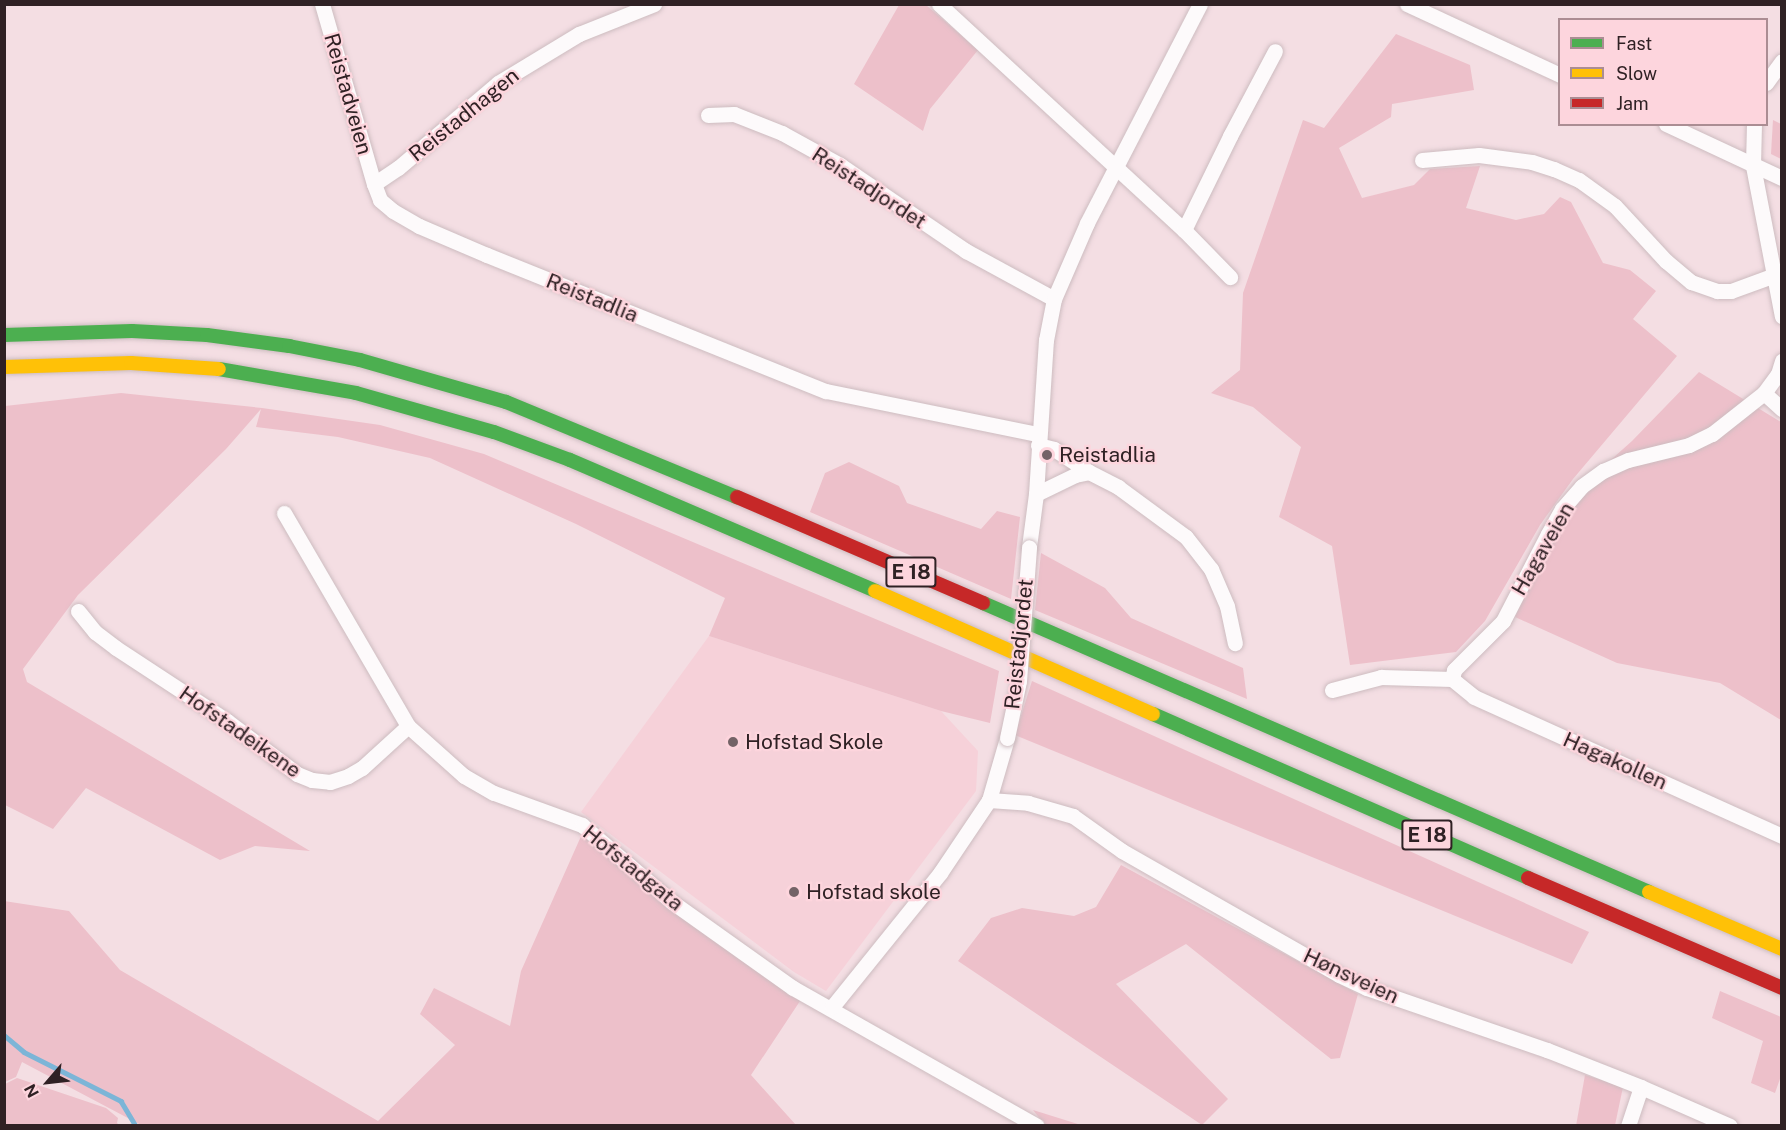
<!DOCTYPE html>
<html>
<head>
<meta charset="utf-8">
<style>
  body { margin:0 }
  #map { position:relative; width:1786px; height:1130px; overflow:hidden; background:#f4dee3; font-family:"Public Sans",sans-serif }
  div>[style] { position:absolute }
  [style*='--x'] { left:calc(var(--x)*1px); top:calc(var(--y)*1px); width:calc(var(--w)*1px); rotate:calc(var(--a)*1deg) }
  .built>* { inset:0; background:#f6d1d9 }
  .green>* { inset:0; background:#edc0ca }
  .stream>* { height:4.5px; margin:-2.25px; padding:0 2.25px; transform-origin:2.25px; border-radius:2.25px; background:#7cb5d7 }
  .roads { filter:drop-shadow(0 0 2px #cdbcc0) drop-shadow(0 0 2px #cdbcc0) }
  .street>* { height:15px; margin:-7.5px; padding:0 7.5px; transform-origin:7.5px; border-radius:7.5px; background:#fdfafb }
  .fast>* { height:14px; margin:-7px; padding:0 7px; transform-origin:7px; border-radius:7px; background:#4caf50 }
  .slow>* { height:14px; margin:-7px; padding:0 7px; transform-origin:7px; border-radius:7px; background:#ffc107 }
  .jam>* { height:14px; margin:-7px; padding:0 7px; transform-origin:7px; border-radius:7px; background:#c62828 }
  .bridges { filter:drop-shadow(0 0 2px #cdbcc0) drop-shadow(0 0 2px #cdbcc0) }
  .street-bridge>* { height:15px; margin:-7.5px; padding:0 7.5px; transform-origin:7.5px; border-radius:7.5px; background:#fdfafb }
  .dots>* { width:16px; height:16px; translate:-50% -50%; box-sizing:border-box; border:3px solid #fdd5dd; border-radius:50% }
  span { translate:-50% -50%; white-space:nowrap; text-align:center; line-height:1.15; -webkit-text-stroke:4.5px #fdd5dd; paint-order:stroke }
  .shield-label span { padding:2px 4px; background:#fdd5dd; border:2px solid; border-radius:4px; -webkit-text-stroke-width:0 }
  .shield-label { font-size:20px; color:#2f2124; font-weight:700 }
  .street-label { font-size:21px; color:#2f2124 }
  .poi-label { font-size:21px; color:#2f2124 }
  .left { translate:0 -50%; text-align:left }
  .frame { position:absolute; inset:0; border:6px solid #2f2124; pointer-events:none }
  .legend { position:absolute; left:1558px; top:18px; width:210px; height:108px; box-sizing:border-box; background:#fdd5dd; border:2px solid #ab8d93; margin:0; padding:8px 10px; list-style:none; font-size:18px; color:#2f2124 }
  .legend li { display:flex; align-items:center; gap:12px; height:30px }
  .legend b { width:30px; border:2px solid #ab8d93 }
  .north { position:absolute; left:18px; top:1052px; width:60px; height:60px; -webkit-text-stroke:4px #fdd5dd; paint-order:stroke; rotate:242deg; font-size:16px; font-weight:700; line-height:24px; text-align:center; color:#2f2124 }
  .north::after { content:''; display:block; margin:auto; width:21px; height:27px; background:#2f2124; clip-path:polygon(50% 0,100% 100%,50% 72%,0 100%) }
</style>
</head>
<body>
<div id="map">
  <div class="built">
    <i style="clip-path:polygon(709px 636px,941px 711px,978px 751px,976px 791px,826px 991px,794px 972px,581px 812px)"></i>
  </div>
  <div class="green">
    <i style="clip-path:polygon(899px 5px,926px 5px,978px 50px,930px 109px,923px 131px,854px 84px)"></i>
    <i style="clip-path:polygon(1396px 34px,1470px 65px,1474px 90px,1392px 104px,1391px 117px,1339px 148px,1362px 198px,1414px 185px,1430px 169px,1480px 166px,1466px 208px,1516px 220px,1544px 214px,1560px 197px,1571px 202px,1603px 263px,1630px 270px,1656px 291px,1633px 319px,1677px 356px,1573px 479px,1540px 525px,1485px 621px,1456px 652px,1350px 665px,1332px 546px,1279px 517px,1301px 447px,1253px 407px,1211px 393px,1240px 370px,1243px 293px,1303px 120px,1324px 128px)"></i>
    <i style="clip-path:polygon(1773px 120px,1781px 124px,1781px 159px,1771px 154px)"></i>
    <i style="clip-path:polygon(1699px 372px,1781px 422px,1781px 720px,1720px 683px,1617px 663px,1515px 617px,1565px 510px,1585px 483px,1632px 441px)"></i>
    <i style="clip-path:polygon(121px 393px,262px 408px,380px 425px,484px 454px,999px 671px,990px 723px,941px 711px,709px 636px,725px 598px,576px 524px,430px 458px,338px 437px,256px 427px,261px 409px,226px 449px,78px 595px,23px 669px,27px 682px,310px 851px,255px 846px,220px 860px,86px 788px,53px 829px,5px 805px,5px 406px)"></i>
    <i style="clip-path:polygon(849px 462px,899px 486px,907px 503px,981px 529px,997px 511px,1020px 517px,1011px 599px,810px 512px,825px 473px)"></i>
    <i style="clip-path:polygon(1041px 553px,1105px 588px,1131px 618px,1243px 668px,1247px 699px,1035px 610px)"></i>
    <i style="clip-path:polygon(1032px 681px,1589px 932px,1572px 964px,1015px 735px)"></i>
    <i style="clip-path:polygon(582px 834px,802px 998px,751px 1075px,796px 1125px,141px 1125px,22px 1062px,16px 1077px,5px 1082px,4px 901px,69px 911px,120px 970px,378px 1121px,455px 1045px,420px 1014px,434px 988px,510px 1026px,521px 971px)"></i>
    <i style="clip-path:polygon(1121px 865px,1358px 994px,1340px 1058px,1331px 1059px,1186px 944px,1116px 984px,1228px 1099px,1202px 1125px,958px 961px,991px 918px,1022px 908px,1074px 916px,1096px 907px)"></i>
    <i style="clip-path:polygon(1720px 991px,1781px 1017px,1781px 1076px,1775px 1093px,1751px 1083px,1763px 1041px,1712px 1018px)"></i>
    <i style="clip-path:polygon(1585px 1075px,1623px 1087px,1615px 1125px,1576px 1126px)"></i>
    <i style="clip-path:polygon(17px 1078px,106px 1108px,118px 1118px,117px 1123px,119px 1125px,5px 1125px,5px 1084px)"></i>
    <i style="clip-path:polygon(1033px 1110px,1081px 1125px,1045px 1125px)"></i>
  </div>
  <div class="stream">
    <i style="--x:4;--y:1035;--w:26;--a:40"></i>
    <i style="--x:24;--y:1052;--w:109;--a:26.8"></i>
    <i style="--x:121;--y:1101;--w:29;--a:59"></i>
  </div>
  <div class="roads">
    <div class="street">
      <i style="--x:322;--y:4;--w:187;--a:73.9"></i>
      <i style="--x:374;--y:184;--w:17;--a:69"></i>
      <i style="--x:380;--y:200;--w:17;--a:40"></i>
      <i style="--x:393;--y:211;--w:30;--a:30"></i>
      <i style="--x:419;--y:226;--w:74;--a:23.1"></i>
      <i style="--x:487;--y:255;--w:365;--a:21.9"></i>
      <i style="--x:826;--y:391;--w:216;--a:11.5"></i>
      <i style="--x:939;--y:4;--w:333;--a:42.7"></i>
      <i style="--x:1184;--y:230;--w:66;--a:45.6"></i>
      <i style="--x:1407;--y:4;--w:169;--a:24.9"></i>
      <i style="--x:1766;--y:83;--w:27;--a:-54"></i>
      <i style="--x:708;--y:115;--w:26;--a:-2"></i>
      <i style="--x:734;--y:114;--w:52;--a:21.6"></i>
      <i style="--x:782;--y:133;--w:66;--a:28.9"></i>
      <i style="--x:840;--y:165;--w:153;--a:34.3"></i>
      <i style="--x:966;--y:251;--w:100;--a:28.6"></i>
      <i style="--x:1666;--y:124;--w:128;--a:25"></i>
      <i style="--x:1754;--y:124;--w:42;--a:91.4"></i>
      <i style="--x:1753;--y:166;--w:153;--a:79.1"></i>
      <i style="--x:1422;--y:160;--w:57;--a:-5"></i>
      <i style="--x:1479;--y:155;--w:53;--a:7.5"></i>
      <i style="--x:1532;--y:162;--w:23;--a:18"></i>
      <i style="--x:1554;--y:169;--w:27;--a:24"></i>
      <i style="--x:1579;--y:180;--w:44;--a:35.8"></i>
      <i style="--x:1615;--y:206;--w:75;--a:47.2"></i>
      <i style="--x:1666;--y:261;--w:33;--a:40"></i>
      <i style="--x:1691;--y:282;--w:28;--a:19"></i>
      <i style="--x:1717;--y:291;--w:14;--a:0"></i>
      <i style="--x:1731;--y:291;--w:44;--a:-20.1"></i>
      <i style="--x:374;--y:184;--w:29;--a:-34"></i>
      <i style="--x:398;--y:168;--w:131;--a:-40.4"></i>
      <i style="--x:498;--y:83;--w:95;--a:-31.2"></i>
      <i style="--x:579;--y:34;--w:81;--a:-21.8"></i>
      <i style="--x:1184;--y:230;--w:105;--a:-63.9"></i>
      <i style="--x:1230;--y:136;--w:96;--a:-62.1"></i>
      <i style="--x:1764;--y:393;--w:24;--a:42"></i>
      <i style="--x:1038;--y:445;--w:16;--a:14"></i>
      <i style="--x:1054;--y:449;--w:42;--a:33.3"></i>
      <i style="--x:1089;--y:472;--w:33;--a:27"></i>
      <i style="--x:1118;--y:487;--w:84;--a:36.3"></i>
      <i style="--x:1186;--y:537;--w:41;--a:52"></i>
      <i style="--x:1211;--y:569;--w:40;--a:66.6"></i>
      <i style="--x:1227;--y:606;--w:38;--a:78"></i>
      <i style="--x:1036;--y:494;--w:43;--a:-26"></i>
      <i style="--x:1075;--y:475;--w:14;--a:-12"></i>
      <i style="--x:284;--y:513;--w:246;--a:59.8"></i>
      <i style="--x:408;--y:726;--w:75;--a:41.8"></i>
      <i style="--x:464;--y:776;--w:34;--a:30"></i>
      <i style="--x:494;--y:793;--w:94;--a:20"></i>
      <i style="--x:582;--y:825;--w:118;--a:40.5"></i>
      <i style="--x:672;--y:902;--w:148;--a:35.4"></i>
      <i style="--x:793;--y:988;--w:280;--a:29.5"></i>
      <i style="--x:1029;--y:547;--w:53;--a:-82.5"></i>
      <i style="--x:1036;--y:494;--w:154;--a:-86.3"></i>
      <i style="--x:1046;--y:340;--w:42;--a:-79"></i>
      <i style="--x:1054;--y:299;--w:83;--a:-66.5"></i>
      <i style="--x:1087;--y:223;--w:246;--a:-62.7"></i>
      <i style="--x:78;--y:611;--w:27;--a:51"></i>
      <i style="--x:95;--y:632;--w:26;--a:37"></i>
      <i style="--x:116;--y:648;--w:133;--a:33.3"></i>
      <i style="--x:227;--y:721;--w:88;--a:37.1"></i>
      <i style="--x:297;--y:774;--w:16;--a:22"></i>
      <i style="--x:312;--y:780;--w:18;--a:6"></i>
      <i style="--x:330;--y:782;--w:19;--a:-18"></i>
      <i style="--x:348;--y:776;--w:16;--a:-30"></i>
      <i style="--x:362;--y:768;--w:62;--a:-42.4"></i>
      <i style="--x:1452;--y:679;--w:9;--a:-77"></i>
      <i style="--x:1454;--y:670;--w:69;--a:-45"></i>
      <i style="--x:1503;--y:621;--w:98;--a:-62.7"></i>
      <i style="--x:1548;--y:534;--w:29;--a:-61"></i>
      <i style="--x:1562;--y:509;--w:30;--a:-49"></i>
      <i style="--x:1582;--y:486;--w:26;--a:-36"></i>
      <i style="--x:1603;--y:471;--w:27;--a:-24"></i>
      <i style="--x:1628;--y:460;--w:63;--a:-13.8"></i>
      <i style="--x:1689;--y:445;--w:25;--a:-26"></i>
      <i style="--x:1712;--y:434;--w:66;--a:-38.3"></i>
      <i style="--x:1764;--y:393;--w:24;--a:-54"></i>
      <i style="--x:1778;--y:374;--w:14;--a:-73"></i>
      <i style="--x:1452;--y:679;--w:28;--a:39"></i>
      <i style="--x:1474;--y:697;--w:338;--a:24.3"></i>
      <i style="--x:1332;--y:690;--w:51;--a:-14.9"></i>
      <i style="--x:1381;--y:677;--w:71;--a:1.6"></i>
      <i style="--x:989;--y:800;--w:39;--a:4"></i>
      <i style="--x:1028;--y:803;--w:47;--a:16.1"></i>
      <i style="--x:1073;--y:816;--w:60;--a:35.5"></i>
      <i style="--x:1122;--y:851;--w:250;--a:29.7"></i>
      <i style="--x:1339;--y:975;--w:31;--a:25"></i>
      <i style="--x:1367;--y:988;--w:190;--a:19"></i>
      <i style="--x:1547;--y:1050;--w:101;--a:21.5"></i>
      <i style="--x:1641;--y:1087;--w:97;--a:23.7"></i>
      <i style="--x:832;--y:1007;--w:172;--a:-51.1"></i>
      <i style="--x:940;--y:873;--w:88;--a:-56.1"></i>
      <i style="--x:989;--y:800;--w:65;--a:-73.8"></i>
      <i style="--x:1628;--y:1126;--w:41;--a:-71.6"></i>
    </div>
    <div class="fast">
      <i style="--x:4;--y:335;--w:128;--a:-1.8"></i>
      <i style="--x:132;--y:331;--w:75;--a:3.1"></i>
      <i style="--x:207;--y:335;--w:83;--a:7.6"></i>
      <i style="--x:289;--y:346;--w:72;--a:11.2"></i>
      <i style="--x:360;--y:360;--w:152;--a:16"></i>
      <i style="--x:506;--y:402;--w:250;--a:22.4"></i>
      <i style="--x:219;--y:369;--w:139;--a:9.9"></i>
      <i style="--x:356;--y:393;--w:143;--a:15.8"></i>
      <i style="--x:494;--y:432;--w:81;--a:20.2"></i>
      <i style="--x:570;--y:460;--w:332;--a:23.2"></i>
      <i style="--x:983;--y:603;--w:726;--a:23.46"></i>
      <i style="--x:1153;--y:714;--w:409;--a:23.6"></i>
    </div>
    <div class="slow">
      <i style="--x:4;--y:367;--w:127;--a:-1.8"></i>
      <i style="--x:131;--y:363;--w:88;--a:3.9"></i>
      <i style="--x:875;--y:591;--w:304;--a:23.9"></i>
      <i style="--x:1649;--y:892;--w:145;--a:23.2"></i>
    </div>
    <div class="jam">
      <i style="--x:737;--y:497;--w:268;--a:23.3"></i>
      <i style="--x:1528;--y:878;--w:277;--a:23.4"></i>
    </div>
  </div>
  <div class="bridges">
    <div class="street-bridge">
      <i style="--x:1007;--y:738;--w:58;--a:-78.1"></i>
      <i style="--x:1019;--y:681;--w:134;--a:-85.7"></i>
    </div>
  </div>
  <div class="dots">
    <i style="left:1047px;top:455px;background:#746367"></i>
    <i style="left:733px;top:742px;background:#746367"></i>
    <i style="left:794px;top:892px;background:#746367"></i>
  </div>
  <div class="shield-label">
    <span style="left:911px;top:572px">E 18</span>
    <span style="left:1427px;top:835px">E 18</span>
  </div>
  <div class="street-label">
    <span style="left:348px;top:94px;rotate:74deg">Reistadveien</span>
    <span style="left:464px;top:115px;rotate:-39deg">Reistadhagen</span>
    <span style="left:869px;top:188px;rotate:33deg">Reistadjordet</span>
    <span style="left:592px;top:298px;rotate:22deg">Reistadlia</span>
    <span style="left:1543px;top:549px;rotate:-60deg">Hagaveien</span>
    <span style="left:1019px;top:644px;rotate:-84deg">Reistadjordet</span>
    <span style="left:240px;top:732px;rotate:35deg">Hofstadeikene</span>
    <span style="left:1615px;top:761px;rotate:24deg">Hagakollen</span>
    <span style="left:633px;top:868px;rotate:39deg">Hofstadgata</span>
    <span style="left:1351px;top:976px;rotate:25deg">Hønsveien</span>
  </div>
  <div class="poi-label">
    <span class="left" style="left:1059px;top:455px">Reistadlia</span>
    <span class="left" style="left:745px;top:742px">Hofstad Skole</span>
    <span class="left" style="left:806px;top:892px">Hofstad skole</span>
  </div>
  <div class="frame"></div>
  <ul class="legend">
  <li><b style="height:8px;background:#4caf50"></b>Fast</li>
  <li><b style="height:8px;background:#ffc107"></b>Slow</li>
  <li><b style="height:8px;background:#c62828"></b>Jam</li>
  </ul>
  <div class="north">N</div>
</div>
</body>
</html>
